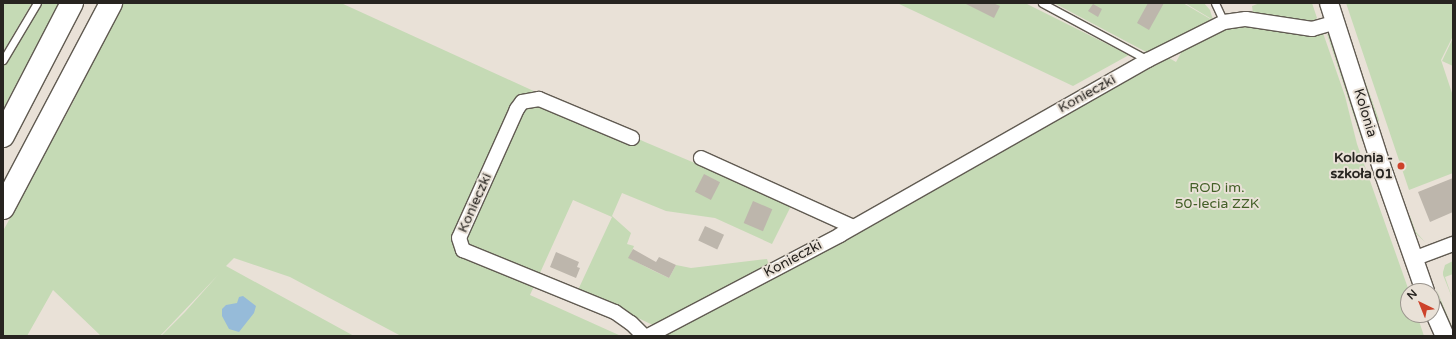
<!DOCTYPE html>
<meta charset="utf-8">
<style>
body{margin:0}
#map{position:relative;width:1456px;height:339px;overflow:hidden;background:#e9e1d7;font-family:"Varela Round",sans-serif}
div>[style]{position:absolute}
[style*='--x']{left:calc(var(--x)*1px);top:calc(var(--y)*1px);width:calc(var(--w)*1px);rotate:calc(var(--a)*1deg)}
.green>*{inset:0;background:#c5dab5}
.water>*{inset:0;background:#96bbd9}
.building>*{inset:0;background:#bdb6ac;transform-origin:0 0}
.roads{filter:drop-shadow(1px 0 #615b52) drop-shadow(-1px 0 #615b52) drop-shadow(0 1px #615b52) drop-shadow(0 -1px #615b52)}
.service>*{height:7px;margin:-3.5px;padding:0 3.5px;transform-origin:3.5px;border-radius:3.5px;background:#fff}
.minor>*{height:14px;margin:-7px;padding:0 7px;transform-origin:7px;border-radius:7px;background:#fff}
.tertiary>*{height:18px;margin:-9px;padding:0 9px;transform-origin:9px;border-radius:9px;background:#fff}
.primary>*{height:22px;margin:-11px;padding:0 11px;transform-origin:11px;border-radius:11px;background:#fff}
.dots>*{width:11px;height:11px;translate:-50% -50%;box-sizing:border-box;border:2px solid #e9e1d7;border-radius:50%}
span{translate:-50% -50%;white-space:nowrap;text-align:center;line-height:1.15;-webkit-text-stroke:4px #e9e1d7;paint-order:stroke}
.street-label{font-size:14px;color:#272420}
.poi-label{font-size:14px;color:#272420;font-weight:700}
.right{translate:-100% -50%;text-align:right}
.park-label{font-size:14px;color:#435f27}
.frame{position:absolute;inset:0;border:4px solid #272420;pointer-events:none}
.north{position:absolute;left:1400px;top:283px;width:40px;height:40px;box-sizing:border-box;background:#e9e1d7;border:1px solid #9b958e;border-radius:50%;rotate:317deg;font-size:11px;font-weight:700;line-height:16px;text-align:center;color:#272420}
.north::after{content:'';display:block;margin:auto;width:14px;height:18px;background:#cd422a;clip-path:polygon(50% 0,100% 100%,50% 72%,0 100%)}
</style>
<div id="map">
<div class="green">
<div style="clip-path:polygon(3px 3px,32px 3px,3px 52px)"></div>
<div style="clip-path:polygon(41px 3px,59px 3px,3px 109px,3px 67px)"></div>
<div style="clip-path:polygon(122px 3px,341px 3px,645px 142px,792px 204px,772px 244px,715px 218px,666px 211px,622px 193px,612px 216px,631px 233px,627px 244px,634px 246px,629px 258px,652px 270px,669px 278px,676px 265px,691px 268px,767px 259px,769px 265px,655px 326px,578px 290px,612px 217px,573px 200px,530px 295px,621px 336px,401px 336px,290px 277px,234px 258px,226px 266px,354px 336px,161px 336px,185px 312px,218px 275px,160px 336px,101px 336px,53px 290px,27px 336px,3px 336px,3px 231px,71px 106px)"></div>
<div style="clip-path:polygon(897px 3px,1025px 3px,1129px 55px,1073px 86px)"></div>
<div style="clip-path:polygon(1054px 3px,1183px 3px,1212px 20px,1150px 54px)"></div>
<div style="clip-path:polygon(1185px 3px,1204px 3px,1210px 10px,1213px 20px)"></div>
<div style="clip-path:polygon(1260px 3px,1312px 3px,1317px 18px,1314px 21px,1253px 13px,1252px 6px)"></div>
<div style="clip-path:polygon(1337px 3px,1379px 120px,1377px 126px)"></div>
<div style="clip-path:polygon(1346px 3px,1453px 3px,1453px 36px,1441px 60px,1453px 96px,1453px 173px,1409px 190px)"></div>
<div style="clip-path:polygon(1245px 25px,1323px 33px,1345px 96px,1357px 144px,1409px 291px,1408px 315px,1417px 315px,1424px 336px,661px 336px,1169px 58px,1176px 62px,1182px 51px,1232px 27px)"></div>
<div style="clip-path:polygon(1327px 34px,1331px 35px,1364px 139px,1362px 141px)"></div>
<div style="clip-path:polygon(1453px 38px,1453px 66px,1442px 61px)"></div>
<div style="clip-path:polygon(1410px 216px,1416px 232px,1425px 242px,1413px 231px,1409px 217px)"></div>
<div style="clip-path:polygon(1453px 261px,1453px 274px,1445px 277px,1453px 300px,1443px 275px,1443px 272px,1445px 265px)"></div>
<div style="clip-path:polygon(1436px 288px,1453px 329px,1453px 336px,1450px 329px)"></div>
</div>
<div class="water">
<div style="clip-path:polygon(243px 296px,256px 306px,254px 313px,239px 332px,229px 329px,222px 316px,222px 309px,226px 305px,237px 303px,239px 297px)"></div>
</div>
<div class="building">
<div style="clip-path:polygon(964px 3px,993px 3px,1000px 6px,994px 18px)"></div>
<div style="clip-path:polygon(1148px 3px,1164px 3px,1149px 30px,1137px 23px)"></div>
<div style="clip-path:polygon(1093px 4px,1102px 9px,1098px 17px,1088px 11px)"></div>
<div style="left:704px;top:174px;width:18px;height:20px;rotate:27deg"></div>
<div style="clip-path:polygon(1453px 178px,1453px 212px,1430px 222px,1418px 192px)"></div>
<div style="left:753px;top:201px;width:21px;height:24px;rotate:23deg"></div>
<div style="left:705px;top:226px;width:21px;height:16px;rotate:25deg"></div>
<div style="clip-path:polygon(633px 249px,656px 262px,659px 257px,676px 265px,669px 278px,628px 258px)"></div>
<div style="clip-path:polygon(556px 252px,579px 262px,577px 267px,580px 268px,576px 278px,550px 267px)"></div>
</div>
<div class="roads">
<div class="service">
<div style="--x:1042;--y:3;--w:120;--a:28.3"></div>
<div style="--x:1215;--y:3;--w:21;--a:65"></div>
<div style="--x:3;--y:60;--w:66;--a:-59.2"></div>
</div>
<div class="minor">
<div style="--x:632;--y:138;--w:101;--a:-157.2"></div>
<div style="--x:539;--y:99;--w:17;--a:170"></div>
<div style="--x:522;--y:102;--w:9;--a:126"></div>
<div style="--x:517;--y:109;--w:141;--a:114.2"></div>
<div style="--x:459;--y:238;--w:13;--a:72"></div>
<div style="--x:463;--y:250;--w:164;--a:22.2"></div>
<div style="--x:615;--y:312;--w:19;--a:35"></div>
<div style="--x:631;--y:323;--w:18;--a:45"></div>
<div style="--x:701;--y:158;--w:167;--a:24.4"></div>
<div style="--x:1413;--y:259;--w:43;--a:-20.6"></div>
<div style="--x:648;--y:336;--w:217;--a:-27.7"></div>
<div style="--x:840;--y:235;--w:354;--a:-29.6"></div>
<div style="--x:1148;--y:60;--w:85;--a:-26.6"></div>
<div style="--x:1224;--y:22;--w:22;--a:-8"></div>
<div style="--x:1246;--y:19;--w:67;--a:8.6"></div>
<div style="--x:1312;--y:29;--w:25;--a:-16"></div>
</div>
<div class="tertiary">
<div style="--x:1329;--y:3;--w:180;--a:72.2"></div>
<div style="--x:1384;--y:174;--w:124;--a:70.7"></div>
<div style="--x:1432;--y:307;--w:32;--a:66"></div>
</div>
<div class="primary">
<div style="--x:3;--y:136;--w:150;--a:-62.6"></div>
<div style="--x:3;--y:208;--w:232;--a:-62.2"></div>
</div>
</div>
<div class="dots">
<div style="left:1401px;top:166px;background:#cd422a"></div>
</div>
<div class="street-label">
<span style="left:1087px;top:94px;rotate:-29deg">Konieczki</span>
<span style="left:1365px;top:113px;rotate:73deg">Kolonia</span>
<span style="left:475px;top:203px;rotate:-66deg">Konieczki</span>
<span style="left:793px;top:259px;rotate:-28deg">Konieczki</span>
</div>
<div class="poi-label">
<span class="right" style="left:1393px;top:166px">Kolonia -<br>szkoła 01</span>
</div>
<div class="park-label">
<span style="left:1217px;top:196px">ROD im.<br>50-lecia ZZK</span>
</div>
<div class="frame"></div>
<div class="north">N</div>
</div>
